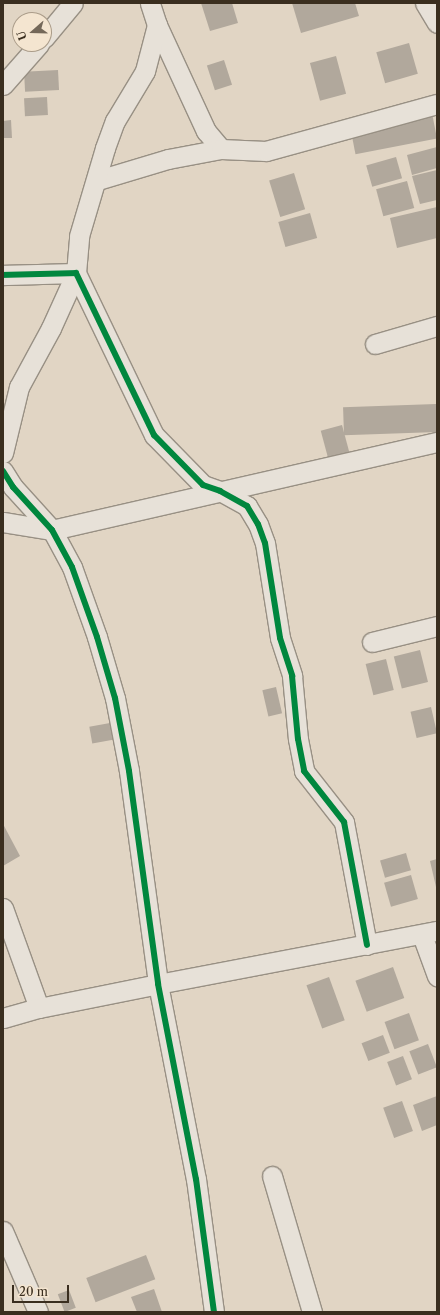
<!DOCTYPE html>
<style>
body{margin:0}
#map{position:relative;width:440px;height:1315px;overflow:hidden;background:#e1d5c4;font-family:"Libre Caslon Text",serif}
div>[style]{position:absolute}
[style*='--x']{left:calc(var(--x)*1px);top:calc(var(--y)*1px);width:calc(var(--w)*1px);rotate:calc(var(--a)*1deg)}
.building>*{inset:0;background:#b1a89c;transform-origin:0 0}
.roads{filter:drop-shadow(1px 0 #989084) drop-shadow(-1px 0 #989084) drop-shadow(0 1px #989084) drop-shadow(0 -1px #989084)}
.minor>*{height:19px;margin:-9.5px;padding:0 9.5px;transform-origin:9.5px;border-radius:9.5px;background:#e7e1d8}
.cycleway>*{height:6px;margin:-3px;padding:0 3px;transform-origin:3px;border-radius:3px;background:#00873e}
span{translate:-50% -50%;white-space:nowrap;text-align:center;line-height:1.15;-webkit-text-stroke:3px #f4e5d0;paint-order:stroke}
.frame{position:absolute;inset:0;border:4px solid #3a2e1f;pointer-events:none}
.north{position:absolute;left:12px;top:12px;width:40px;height:40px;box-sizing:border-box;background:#f4e5d0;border:1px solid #aa9c89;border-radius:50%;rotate:250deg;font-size:11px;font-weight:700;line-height:16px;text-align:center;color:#3a2e1f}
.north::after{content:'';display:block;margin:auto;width:14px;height:18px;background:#746859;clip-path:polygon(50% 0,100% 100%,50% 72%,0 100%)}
.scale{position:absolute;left:12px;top:1285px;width:57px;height:18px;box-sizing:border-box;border:2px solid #3a2e1f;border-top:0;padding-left:5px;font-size:12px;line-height:14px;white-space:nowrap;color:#3a2e1f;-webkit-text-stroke:3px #f4e5d0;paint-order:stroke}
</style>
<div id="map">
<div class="building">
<div style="clip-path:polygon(201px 3px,232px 3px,238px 23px,210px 31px)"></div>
<div style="clip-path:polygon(292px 3px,355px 3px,359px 16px,301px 33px)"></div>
<div style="left:409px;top:43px;width:32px;height:34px;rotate:74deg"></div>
<div style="left:336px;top:56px;width:39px;height:27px;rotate:75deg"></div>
<div style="left:224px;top:60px;width:26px;height:18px;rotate:72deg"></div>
<div style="left:58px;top:70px;width:20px;height:34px;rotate:87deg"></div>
<div style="left:47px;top:97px;width:18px;height:23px;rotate:87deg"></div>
<div style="left:432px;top:113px;width:26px;height:83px;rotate:79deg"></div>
<div style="clip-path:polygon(11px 120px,12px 138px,3px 138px,3px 121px)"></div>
<div style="clip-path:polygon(437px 147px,437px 168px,412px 175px,407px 155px)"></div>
<div style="left:396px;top:157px;width:22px;height:31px;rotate:74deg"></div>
<div style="clip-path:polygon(437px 170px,437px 200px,420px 204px,412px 176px)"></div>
<div style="left:294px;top:173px;width:38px;height:26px;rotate:73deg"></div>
<div style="left:407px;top:181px;width:28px;height:32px;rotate:75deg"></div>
<div style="clip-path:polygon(437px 207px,437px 238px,397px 248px,390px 218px)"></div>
<div style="left:310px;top:213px;width:26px;height:33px;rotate:74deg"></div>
<div style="left:436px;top:404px;width:28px;height:93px;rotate:88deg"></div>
<div style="left:342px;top:425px;width:34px;height:22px;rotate:75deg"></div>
<div style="left:420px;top:650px;width:33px;height:27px;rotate:76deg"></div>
<div style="left:386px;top:659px;width:32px;height:21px;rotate:76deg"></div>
<div style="left:276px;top:687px;width:27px;height:14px;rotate:77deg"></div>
<div style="left:431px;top:707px;width:27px;height:21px;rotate:77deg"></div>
<div style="left:110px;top:723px;width:17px;height:21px;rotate:80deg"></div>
<div style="clip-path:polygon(3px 824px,20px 856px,3px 866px)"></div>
<div style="left:406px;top:853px;width:18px;height:27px;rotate:74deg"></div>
<div style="clip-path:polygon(437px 859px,437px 887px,436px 887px,430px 861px)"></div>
<div style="left:411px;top:875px;width:25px;height:28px;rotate:74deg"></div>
<div style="left:393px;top:967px;width:33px;height:40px;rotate:70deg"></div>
<div style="left:329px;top:977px;width:46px;height:24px;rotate:70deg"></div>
<div style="left:409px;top:1013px;width:29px;height:26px;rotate:70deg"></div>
<div style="left:383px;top:1035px;width:19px;height:23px;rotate:69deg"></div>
<div style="left:428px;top:1044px;width:25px;height:20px;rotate:69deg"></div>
<div style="left:403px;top:1056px;width:25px;height:17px;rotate:69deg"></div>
<div style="clip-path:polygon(437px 1096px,437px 1125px,422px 1131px,413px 1105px)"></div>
<div style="left:402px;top:1101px;width:32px;height:20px;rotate:70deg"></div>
<div style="left:146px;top:1255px;width:26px;height:64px;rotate:69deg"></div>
<div style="clip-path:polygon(154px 1289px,162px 1312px,137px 1312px,131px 1297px)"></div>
<div style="left:69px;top:1290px;width:19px;height:12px;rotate:69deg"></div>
</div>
<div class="roads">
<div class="minor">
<div style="--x:425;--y:3;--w:23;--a:59"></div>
<div style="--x:157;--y:25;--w:117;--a:65.2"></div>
<div style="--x:206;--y:131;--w:23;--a:50"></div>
<div style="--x:44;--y:38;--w:45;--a:-50.4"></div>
<div style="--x:3;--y:85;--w:55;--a:-48.7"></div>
<div style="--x:98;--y:180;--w:73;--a:-16.7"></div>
<div style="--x:168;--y:159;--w:54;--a:-10.7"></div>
<div style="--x:221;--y:149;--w:45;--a:2.5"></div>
<div style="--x:266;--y:151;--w:177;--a:-15.4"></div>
<div style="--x:3;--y:275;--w:73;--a:-1.6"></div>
<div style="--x:76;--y:273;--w:180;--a:64.3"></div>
<div style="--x:154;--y:435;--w:70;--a:45.6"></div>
<div style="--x:203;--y:485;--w:18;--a:19"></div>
<div style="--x:220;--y:491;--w:31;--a:29"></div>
<div style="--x:247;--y:506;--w:21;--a:59"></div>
<div style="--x:258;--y:524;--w:20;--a:70"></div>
<div style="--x:265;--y:543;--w:96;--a:81"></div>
<div style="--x:280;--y:638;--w:40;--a:72"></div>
<div style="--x:292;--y:676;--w:63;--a:84.6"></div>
<div style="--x:298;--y:739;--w:33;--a:79"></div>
<div style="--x:304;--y:771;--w:65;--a:51.9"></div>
<div style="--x:344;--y:822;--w:125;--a:79.4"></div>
<div style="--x:375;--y:344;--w:65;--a:-16.2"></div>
<div style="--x:3;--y:453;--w:68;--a:-76.4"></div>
<div style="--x:19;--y:387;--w:67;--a:-61.5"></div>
<div style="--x:51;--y:328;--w:60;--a:-65.6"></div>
<div style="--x:76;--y:273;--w:37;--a:-85"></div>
<div style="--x:79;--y:236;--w:92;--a:-73.5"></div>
<div style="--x:105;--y:148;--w:29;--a:-70"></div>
<div style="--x:115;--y:121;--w:58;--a:-59"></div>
<div style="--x:145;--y:71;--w:48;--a:-75.4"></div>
<div style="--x:157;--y:25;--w:23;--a:-108"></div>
<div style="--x:3;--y:471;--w:19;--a:58"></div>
<div style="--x:13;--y:487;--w:58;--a:47.8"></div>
<div style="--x:52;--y:530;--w:42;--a:61.6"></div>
<div style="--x:72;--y:567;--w:74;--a:70.3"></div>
<div style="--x:97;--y:637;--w:64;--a:73.6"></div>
<div style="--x:115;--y:698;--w:74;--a:79.1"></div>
<div style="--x:129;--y:771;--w:215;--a:82.2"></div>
<div style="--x:158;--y:984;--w:199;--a:79"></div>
<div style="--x:196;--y:1179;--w:134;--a:82.3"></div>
<div style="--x:3;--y:522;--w:50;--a:9.3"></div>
<div style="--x:52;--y:530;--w:395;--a:-12.9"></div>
<div style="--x:372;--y:642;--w:67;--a:-13.8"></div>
<div style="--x:3;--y:908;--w:106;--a:70.2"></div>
<div style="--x:422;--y:935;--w:44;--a:69.9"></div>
<div style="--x:3;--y:1018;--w:37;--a:-16"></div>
<div style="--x:39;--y:1008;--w:121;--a:-11.4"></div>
<div style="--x:158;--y:984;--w:284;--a:-10.8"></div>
<div style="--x:272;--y:1176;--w:142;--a:73.6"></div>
<div style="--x:3;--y:1231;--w:88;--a:66.6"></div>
</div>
</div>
<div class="cycleway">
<div style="--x:3;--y:275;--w:73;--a:-1.6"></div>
<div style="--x:76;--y:273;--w:180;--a:64.3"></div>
<div style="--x:154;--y:435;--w:70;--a:45.6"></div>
<div style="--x:203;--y:485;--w:18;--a:19"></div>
<div style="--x:220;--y:491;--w:31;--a:29"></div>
<div style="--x:247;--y:506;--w:21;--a:59"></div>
<div style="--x:258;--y:524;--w:20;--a:70"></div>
<div style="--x:265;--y:543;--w:96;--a:81"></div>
<div style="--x:280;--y:638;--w:40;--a:72"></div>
<div style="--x:292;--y:676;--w:63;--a:84.6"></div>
<div style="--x:298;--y:739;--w:33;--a:79"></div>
<div style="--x:304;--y:771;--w:65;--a:51.9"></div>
<div style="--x:344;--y:822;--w:125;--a:79.4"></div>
<div style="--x:3;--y:471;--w:19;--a:58"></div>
<div style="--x:13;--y:487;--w:58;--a:47.8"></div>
<div style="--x:52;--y:530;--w:42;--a:61.6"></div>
<div style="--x:72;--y:567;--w:74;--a:70.3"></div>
<div style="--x:97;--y:637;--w:64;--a:73.6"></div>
<div style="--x:115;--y:698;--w:74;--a:79.1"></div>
<div style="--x:129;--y:771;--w:215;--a:82.2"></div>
<div style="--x:158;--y:984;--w:199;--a:79"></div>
<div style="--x:196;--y:1179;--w:134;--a:82.3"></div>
</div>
<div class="frame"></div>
<div class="north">U</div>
<div class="scale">20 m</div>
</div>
